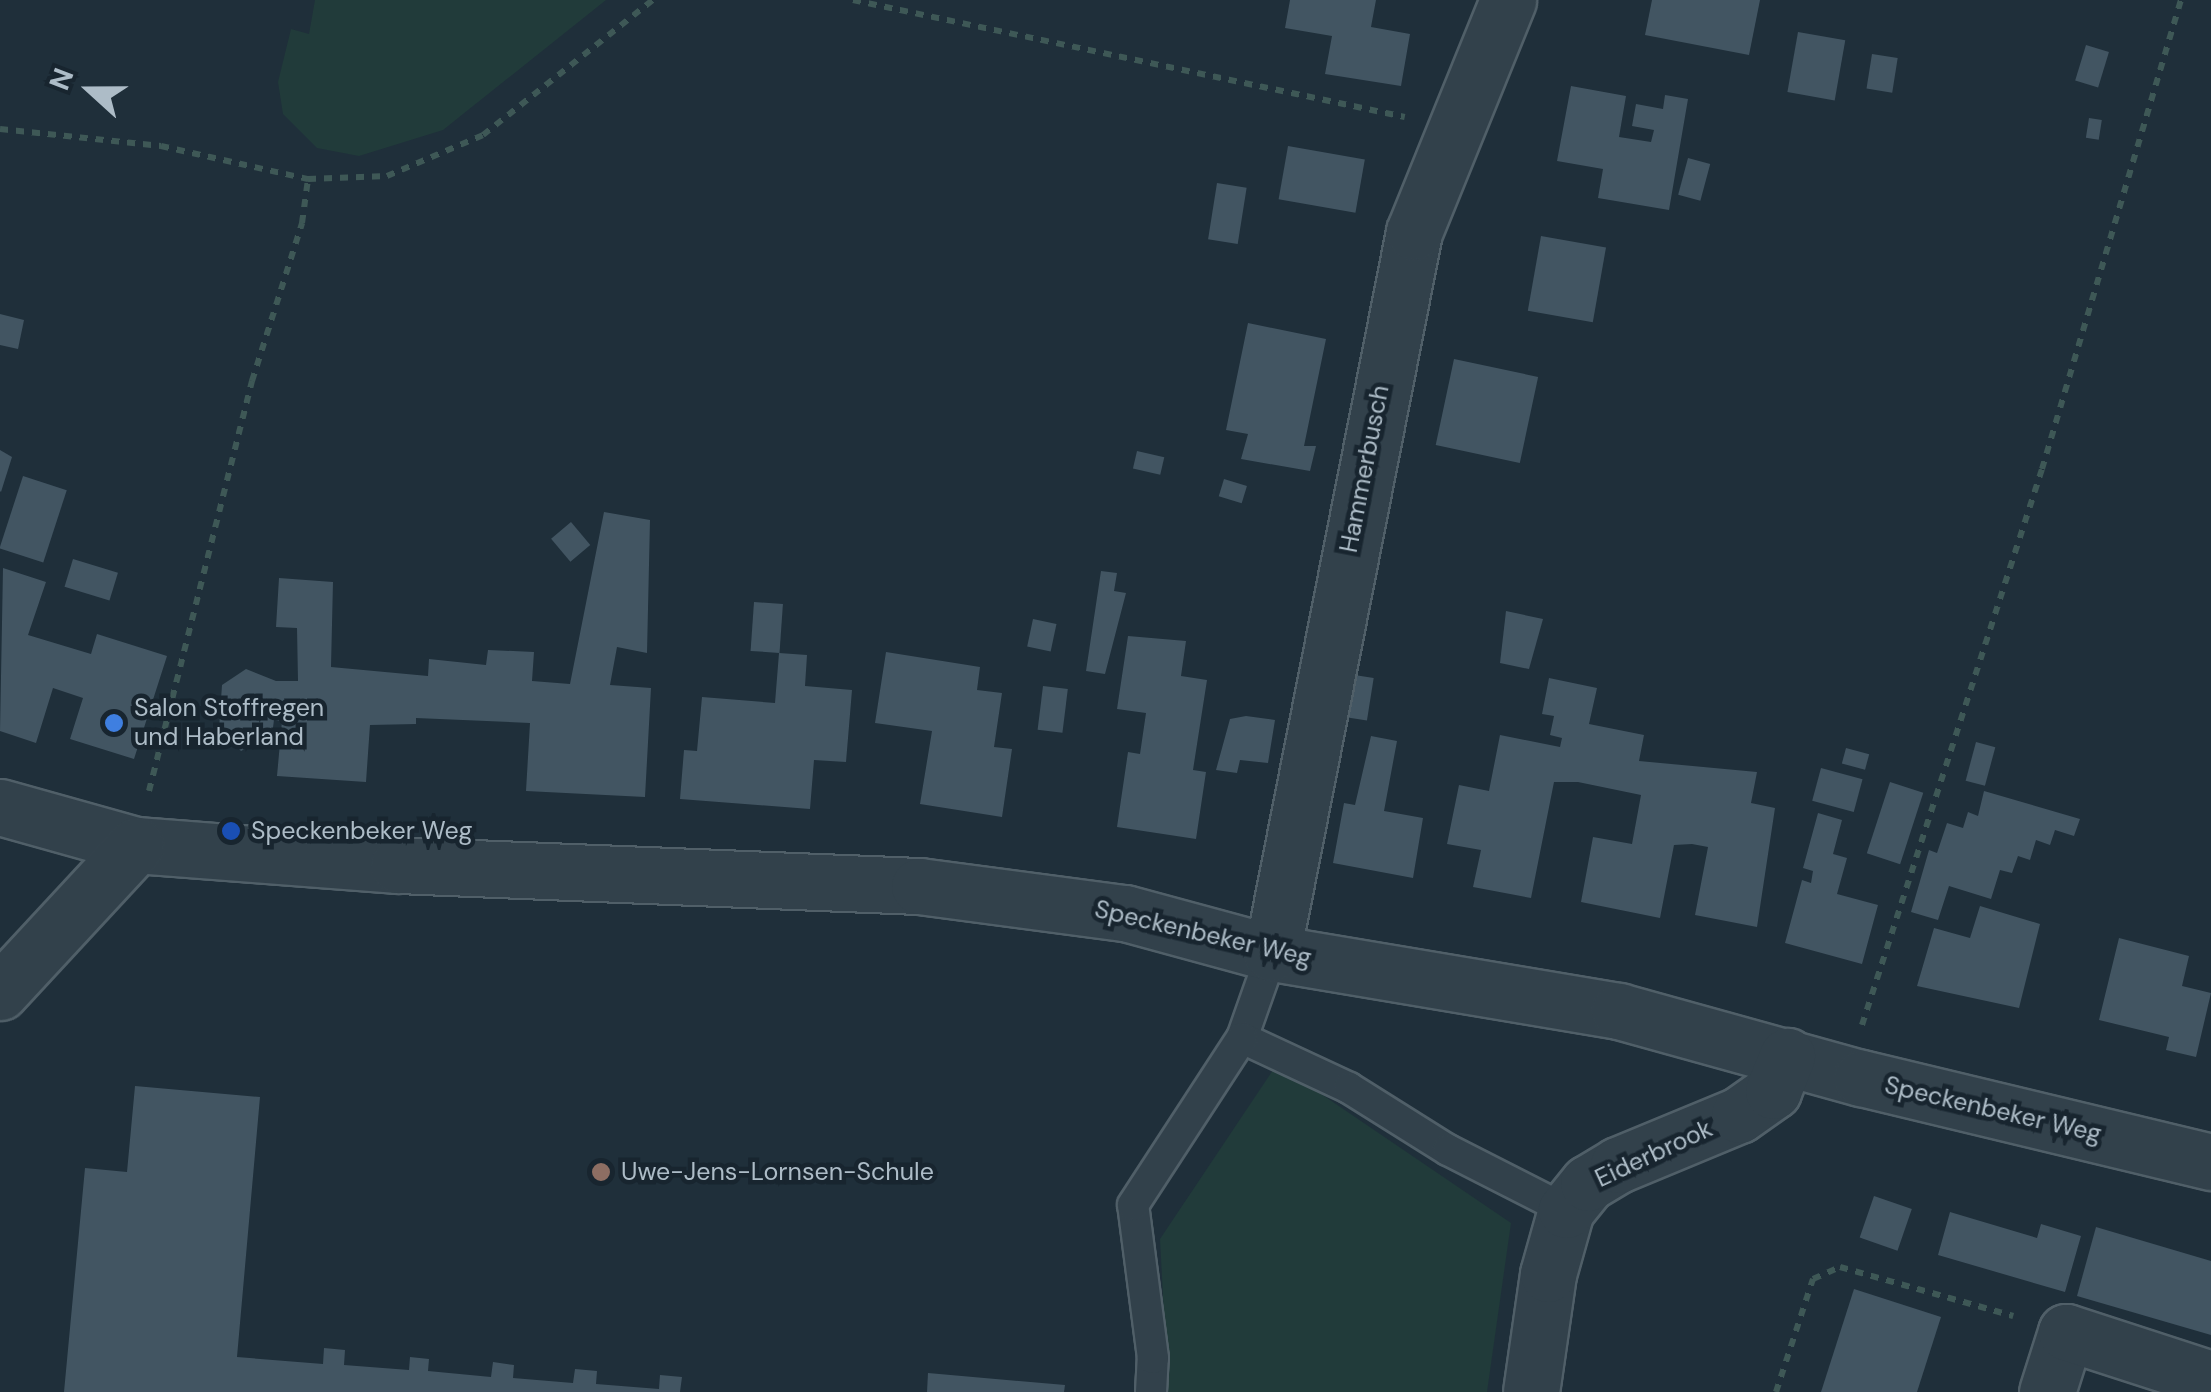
<!DOCTYPE html>
<style>
body{margin:0}
#map{position:relative;width:2211px;height:1392px;overflow:hidden;background:#1f2f3a;font-family:"DM Sans",sans-serif}
div>[style]{position:absolute}
[style*='--x']{left:calc(var(--x)*1px);top:calc(var(--y)*1px);width:calc(var(--w)*1px);rotate:calc(var(--a)*1deg)}
.green>*{inset:0;background:#213b3a}
.building>*{inset:0;background:#425562;transform-origin:0 0}
.path>*{height:6px;margin-top:-3px;transform-origin:0;background:repeating-linear-gradient(90deg,#3e5856 0 8px,transparent 0 16px)}
.roads{filter:drop-shadow(2px 0 #505f68) drop-shadow(-2px 0 #505f68) drop-shadow(0 2px #505f68) drop-shadow(0 -2px #505f68)}
.lane>*{height:30px;margin:-15px;padding:0 15px;transform-origin:15px;border-radius:15px;background:#32414b}
.street>*{height:55px;margin:-27.5px;padding:0 27.5px;transform-origin:27.5px;border-radius:27.5px;background:#32414b}
.dots>*{width:28px;height:28px;translate:-50% -50%;box-sizing:border-box;border:5px solid #18252f;border-radius:50%}
span{translate:-50% -50%;white-space:nowrap;text-align:center;line-height:1.15;-webkit-text-stroke:9px #18252f;paint-order:stroke}
.street-label{font-size:25px;color:#adbcc7}
.poi-label{font-size:25px;color:#adbcc7}
.left{translate:0 -50%;text-align:left}
.north{position:absolute;left:40px;top:40px;width:100px;height:100px;-webkit-text-stroke:8px #18252f;paint-order:stroke;rotate:291deg;font-size:28px;font-weight:700;line-height:40px;text-align:center;color:#adbcc7}
.north::after{content:'';display:block;margin:auto;width:35px;height:45px;background:#adbcc7;clip-path:polygon(50% 0,100% 100%,50% 72%,0 100%)}
</style>
<div id="map">
<div class="green">
<div style="clip-path:polygon(315px 0,606px 0,443px 130px,359px 156px,317px 148px,283px 114px,278px 82px,291px 29px,309px 34px)"></div>
<div style="clip-path:polygon(1277px 1064px,1511px 1223px,1487px 1392px,1168px 1392px,1160px 1239px)"></div>
</div>
<div class="building">
<div style="clip-path:polygon(1290px 0,1376px 0,1371px 27px,1410px 34px,1401px 86px,1325px 74px,1332px 36px,1285px 28px)"></div>
<div style="clip-path:polygon(1652px 0,1760px 0,1749px 55px,1645px 35px)"></div>
<div style="left:1798px;top:32px;width:48px;height:61px;rotate:10deg"></div>
<div style="left:2086px;top:45px;width:24px;height:37px;rotate:17deg"></div>
<div style="left:1872px;top:54px;width:26px;height:35px;rotate:9deg"></div>
<div style="clip-path:polygon(1571px 86px,1626px 96px,1619px 137px,1651px 142px,1654px 130px,1632px 126px,1636px 104px,1663px 109px,1665px 95px,1688px 99px,1669px 210px,1598px 198px,1603px 169px,1557px 161px)"></div>
<div style="left:2089px;top:118px;width:13px;height:20px;rotate:9deg"></div>
<div style="left:1288px;top:146px;width:78px;height:54px;rotate:10deg"></div>
<div style="left:1688px;top:158px;width:23px;height:38px;rotate:15deg"></div>
<div style="left:1217px;top:183px;width:30px;height:57px;rotate:9deg"></div>
<div style="left:1541px;top:236px;width:66px;height:76px;rotate:10deg"></div>
<div style="clip-path:polygon(0 314px,24px 320px,18px 349px,0 345px)"></div>
<div style="clip-path:polygon(1248px 323px,1326px 339px,1304px 446px,1316px 446px,1310px 471px,1241px 459px,1248px 434px,1226px 430px)"></div>
<div style="left:1454px;top:359px;width:86px;height:88px;rotate:12deg"></div>
<div style="clip-path:polygon(0 450px,12px 457px,1px 492px,0 491px)"></div>
<div style="left:1137px;top:451px;width:28px;height:18px;rotate:13deg"></div>
<div style="left:23px;top:476px;width:46px;height:76px;rotate:18deg"></div>
<div style="left:1224px;top:479px;width:24px;height:18px;rotate:17deg"></div>
<div style="clip-path:polygon(604px 512px,650px 520px,647px 653px,617px 647px,610px 685px,651px 688px,645px 797px,526px 791px,530px 723px,416px 718px,416px 724px,370px 725px,366px 782px,277px 776px,282px 721px,274px 720px,272px 735px,241px 751px,219px 729px,222px 685px,246px 669px,276px 681px,298px 681px,297px 628px,276px 627px,279px 578px,333px 582px,331px 667px,428px 676px,429px 659px,486px 665px,488px 650px,534px 652px,532px 681px,570px 684px)"></div>
<div style="left:571px;top:522px;width:30px;height:26px;rotate:50deg"></div>
<div style="left:73px;top:559px;width:47px;height:29px;rotate:17deg"></div>
<div style="clip-path:polygon(3px 568px,46px 582px,28px 635px,91px 654px,97px 634px,167px 656px,134px 759px,70px 739px,83px 698px,53px 688px,36px 743px,0 731px)"></div>
<div style="clip-path:polygon(1101px 571px,1117px 573px,1114px 591px,1126px 593px,1105px 674px,1086px 671px)"></div>
<div style="left:754px;top:602px;width:29px;height:49px;rotate:4deg"></div>
<div style="clip-path:polygon(1506px 611px,1543px 619px,1529px 669px,1500px 663px)"></div>
<div style="left:1033px;top:619px;width:24px;height:28px;rotate:12deg"></div>
<div style="clip-path:polygon(1128px 636px,1186px 641px,1181px 676px,1207px 680px,1193px 770px,1206px 772px,1196px 839px,1117px 827px,1128px 752px,1140px 754px,1146px 713px,1117px 709px)"></div>
<div style="clip-path:polygon(886px 652px,980px 667px,977px 690px,1002px 693px,994px 747px,1012px 749px,1002px 817px,920px 804px,932px 731px,875px 723px)"></div>
<div style="clip-path:polygon(779px 653px,807px 655px,805px 686px,852px 690px,846px 762px,814px 760px,810px 809px,680px 799px,684px 750px,697px 751px,702px 697px,775px 703px)"></div>
<div style="left:1348px;top:674px;width:26px;height:43px;rotate:9deg"></div>
<div style="clip-path:polygon(1549px 678px,1597px 688px,1589px 724px,1644px 735px,1639px 761px,1757px 772px,1751px 803px,1775px 808px,1757px 927px,1695px 915px,1708px 847px,1692px 844px,1674px 845px,1660px 918px,1581px 902px,1593px 837px,1632px 844px,1641px 795px,1578px 782px,1554px 782px,1531px 898px,1473px 887px,1481px 850px,1447px 844px,1459px 785px,1489px 791px,1500px 735px,1560px 747px,1562px 738px,1550px 735px,1554px 716px,1542px 714px)"></div>
<div style="left:1043px;top:686px;width:25px;height:44px;rotate:7deg"></div>
<div style="clip-path:polygon(1246px 716px,1275px 720px,1268px 763px,1240px 760px,1237px 773px,1216px 770px,1230px 719px)"></div>
<div style="clip-path:polygon(1371px 736px,1397px 741px,1384px 811px,1423px 818px,1413px 878px,1333px 863px,1344px 803px,1355px 805px)"></div>
<div style="left:1976px;top:742px;width:20px;height:40px;rotate:15deg"></div>
<div style="left:1846px;top:748px;width:24px;height:16px;rotate:15deg"></div>
<div style="left:1821px;top:768px;width:43px;height:34px;rotate:15deg"></div>
<div style="left:1890px;top:782px;width:35px;height:75px;rotate:18deg"></div>
<div style="clip-path:polygon(1984px 791px,2080px 819px,2074px 836px,2055px 830px,2050px 845px,2036px 840px,2030px 860px,2018px 856px,2012px 873px,2000px 870px,1991px 899px,1949px 886px,1938px 920px,1911px 912px,1929px 850px,1937px 853px,1947px 823px,1963px 828px,1968px 812px,1978px 816px)"></div>
<div style="clip-path:polygon(1818px 813px,1842px 820px,1833px 854px,1847px 858px,1837px 894px,1878px 905px,1862px 964px,1785px 943px,1802px 880px,1811px 883px,1813px 871px,1803px 868px)"></div>
<div style="clip-path:polygon(1980px 906px,2040px 924px,2019px 1008px,1917px 986px,1934px 928px,1970px 938px)"></div>
<div style="clip-path:polygon(2119px 938px,2189px 956px,2182px 986px,2211px 993px,2196px 1057px,2166px 1050px,2169px 1037px,2099px 1020px)"></div>
<div style="clip-path:polygon(135px 1086px,260px 1097px,237px 1357px,323px 1364px,324px 1348px,345px 1350px,344px 1365px,409px 1370px,410px 1357px,429px 1359px,428px 1371px,491px 1377px,493px 1362px,514px 1365px,513px 1378px,573px 1383px,575px 1369px,597px 1371px,596px 1384px,659px 1389px,660px 1375px,682px 1377px,680px 1392px,64px 1392px,85px 1168px,127px 1172px)"></div>
<div style="left:1874px;top:1196px;width:40px;height:44px;rotate:19deg"></div>
<div style="clip-path:polygon(1950px 1212px,2037px 1238px,2041px 1224px,2081px 1236px,2065px 1292px,1938px 1255px)"></div>
<div style="clip-path:polygon(2096px 1227px,2211px 1261px,2211px 1335px,2077px 1296px)"></div>
<div style="clip-path:polygon(1854px 1289px,1941px 1317px,1917px 1392px,1821px 1392px)"></div>
<div style="clip-path:polygon(928px 1373px,1065px 1385px,1064px 1392px,927px 1392px)"></div>
</div>
<div class="path">
<div style="--x:853;--y:0;--w:564;--a:11.97"></div>
<div style="--x:0;--y:129;--w:162;--a:6"></div>
<div style="--x:161;--y:146;--w:151;--a:12.7"></div>
<div style="--x:308;--y:179;--w:79;--a:-2.2"></div>
<div style="--x:387;--y:176;--w:104;--a:-23.1"></div>
<div style="--x:483;--y:135;--w:217;--a:-38.5"></div>
<div style="--x:149;--y:791;--w:423;--a:-75.9"></div>
<div style="--x:252;--y:381;--w:166;--a:-72.4"></div>
<div style="--x:302;--y:223;--w:44;--a:-82.2"></div>
<div style="--x:1862;--y:1025;--w:584;--a:-72.06"></div>
<div style="--x:2042;--y:469;--w:489;--a:-73.5"></div>
<div style="--x:1776;--y:1392;--w:119;--a:-71.9"></div>
<div style="--x:1813;--y:1279;--w:30;--a:-24"></div>
<div style="--x:1840;--y:1267;--w:180;--a:15.8"></div>
</div>
<div class="roads">
<div class="lane">
<div style="--x:1272;--y:953;--w:90;--a:109.4"></div>
<div style="--x:1242;--y:1038;--w:118;--a:25"></div>
<div style="--x:1349;--y:1088;--w:117;--a:32.1"></div>
<div style="--x:1448;--y:1150;--w:132;--a:27"></div>
<div style="--x:1151;--y:1392;--w:34;--a:-87"></div>
<div style="--x:1153;--y:1358;--w:154;--a:-97.4"></div>
<div style="--x:1133;--y:1205;--w:199;--a:-56.9"></div>
</div>
<div class="street">
<div style="--x:0;--y:807;--w:141;--a:15.6"></div>
<div style="--x:136;--y:845;--w:263;--a:4.4"></div>
<div style="--x:398;--y:865;--w:521;--a:2.31"></div>
<div style="--x:919;--y:886;--w:208;--a:7.5"></div>
<div style="--x:1125;--y:913;--w:152;--a:15.2"></div>
<div style="--x:1272;--y:953;--w:352;--a:9.5"></div>
<div style="--x:1619;--y:1011;--w:251;--a:15.5"></div>
<div style="--x:1861;--y:1078;--w:360;--a:13.5"></div>
<div style="--x:1272;--y:953;--w:735;--a:-78.86"></div>
<div style="--x:1414;--y:232;--w:250;--a:-67.9"></div>
<div style="--x:0;--y:992;--w:200;--a:-47.2"></div>
<div style="--x:1531;--y:1392;--w:119;--a:-81.8"></div>
<div style="--x:1548;--y:1274;--w:66;--a:-74.3"></div>
<div style="--x:1566;--y:1210;--w:35;--a:-51"></div>
<div style="--x:1588;--y:1183;--w:35;--a:-31"></div>
<div style="--x:1618;--y:1165;--w:131;--a:-22.5"></div>
<div style="--x:1739;--y:1115;--w:42;--a:-35.2"></div>
<div style="--x:1773;--y:1091;--w:38;--a:-68"></div>
<div style="--x:2047;--y:1392;--w:63;--a:-72.4"></div>
<div style="--x:2066;--y:1332;--w:152;--a:18"></div>
</div>
</div>
<div class="dots">
<div style="left:114px;top:723px;background:#3f7fe0"></div>
<div style="left:231px;top:831px;background:#1a4fb4"></div>
<div style="left:601px;top:1172px;background:#8d6e63"></div>
</div>
<div class="street-label">
<span style="left:1365px;top:469px;rotate:-79deg">Hammerbusch</span>
<span style="left:1203px;top:934px;rotate:13deg">Speckenbeker Weg</span>
<span style="left:1993px;top:1110px;rotate:13deg">Speckenbeker Weg</span>
<span style="left:1654px;top:1154px;rotate:-25deg">Eiderbrook</span>
</div>
<div class="poi-label">
<span class="left" style="left:134px;top:723px">Salon Stoffregen<br>und Haberland</span>
<span class="left" style="left:251px;top:831px">Speckenbeker Weg</span>
<span class="left" style="left:621px;top:1172px">Uwe-Jens-Lornsen-Schule</span>
</div>
<div class="north">N</div>
</div>
